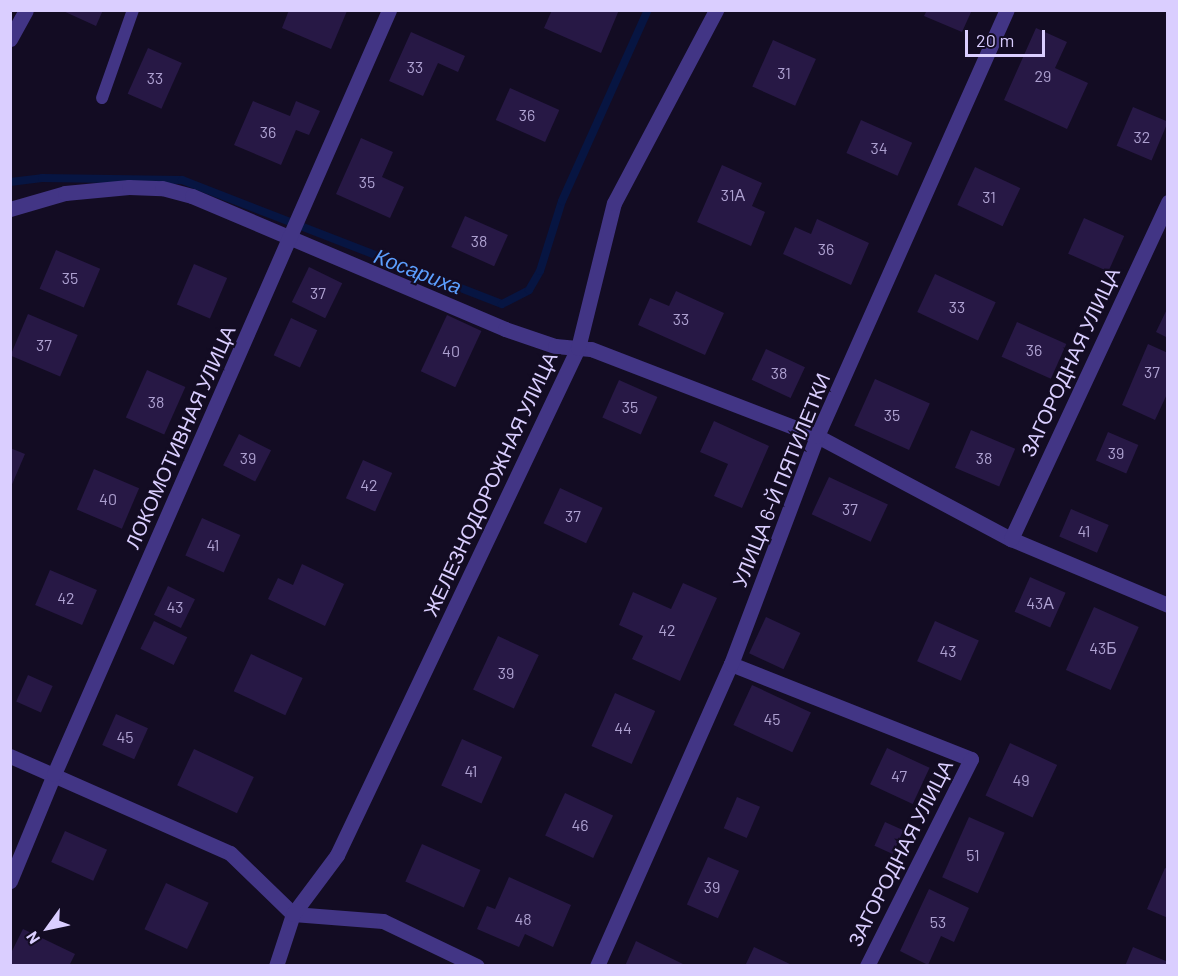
<!DOCTYPE html>
<meta charset="utf-8">
<style>
body{margin:0}
#map{position:relative;width:1178px;height:976px;overflow:hidden;background:#130c23;font-family:Barlow,sans-serif}
div>[style]{position:absolute}
[style*='--x']{left:calc(var(--x)*1px);top:calc(var(--y)*1px);width:calc(var(--w)*1px);rotate:calc(var(--a)*1deg)}
.stream>*{height:8px;margin:-4px;padding:0 4px;transform-origin:4px;border-radius:4px;background:#071542}
.building>*{inset:0;background:#271845;transform-origin:0 0}
.service>*{height:12px;margin:-6px;padding:0 6px;transform-origin:6px;border-radius:6px;background:#423585}
.minor>*{height:15px;margin:-7.5px;padding:0 7.5px;transform-origin:7.5px;border-radius:7.5px;background:#423585}
span{translate:-50% -50%;white-space:nowrap;text-align:center;line-height:1.15;-webkit-text-stroke:4.5px #130c23;paint-order:stroke}
.number-label{font-size:16px;color:#ada0d0}
.number-label span{-webkit-text-stroke-width:0}
.street-label{font-size:20px;color:#daceff}
.water-label{font-size:21px;color:#5c9fff;font-style:italic}
.frame{position:absolute;inset:0;border:12px solid #daceff;pointer-events:none}
.north{position:absolute;left:18px;top:898px;width:60px;height:60px;-webkit-text-stroke:4px #130c23;paint-order:stroke;rotate:237deg;font-size:16px;font-weight:700;line-height:24px;text-align:center;color:#daceff}
.north::after{content:'';display:block;margin:auto;width:21px;height:27px;background:#daceff;clip-path:polygon(50% 0,100% 100%,50% 72%,0 100%)}
.scale{position:absolute;left:965px;top:30px;width:80px;height:27px;box-sizing:border-box;border:3px solid #daceff;border-top:0;padding-left:8px;font-size:18px;line-height:21px;white-space:nowrap;color:#daceff;-webkit-text-stroke:4px #130c23;paint-order:stroke}
</style>
<div id="map">
<div class="stream">
<div style="--x:10;--y:182;--w:32;--a:-7"></div>
<div style="--x:42;--y:178;--w:140;--a:0.8"></div>
<div style="--x:182;--y:180;--w:343;--a:21.2"></div>
<div style="--x:502;--y:304;--w:30;--a:-27"></div>
<div style="--x:529;--y:290;--w:22;--a:-60"></div>
<div style="--x:540;--y:271;--w:73;--a:-72.6"></div>
<div style="--x:562;--y:201;--w:209;--a:-65.8"></div>
</div>
<div class="building">
<div style="clip-path:polygon(61px 10px,103px 10px,96px 26px)"></div>
<div style="clip-path:polygon(289px 10px,345px 10px,347px 11px,331px 49px,282px 28px)"></div>
<div style="clip-path:polygon(552px 10px,619px 10px,601px 53px,544px 28px)"></div>
<div style="clip-path:polygon(927px 10px,972px 10px,962px 32px,924px 16px)"></div>
<div style="clip-path:polygon(1036px 28px,1067px 42px,1055px 68px,1088px 83px,1067px 129px,1004px 100px)"></div>
<div style="clip-path:polygon(411px 32px,465px 56px,458px 72px,438px 63px,423px 96px,389px 81px)"></div>
<div style="left:773px;top:40px;width:47px;height:51px;rotate:24deg"></div>
<div style="left:148px;top:48px;width:37px;height:50px;rotate:24deg"></div>
<div style="left:510px;top:88px;width:54px;height:35px;rotate:24deg"></div>
<div style="clip-path:polygon(253px 101px,290px 116px,296px 101px,320px 111px,309px 135px,296px 130px,281px 165px,234px 145px)"></div>
<div style="left:1133px;top:107px;width:38px;height:42px;rotate:23deg"></div>
<div style="left:861px;top:120px;width:56px;height:36px;rotate:24deg"></div>
<div style="clip-path:polygon(361px 138px,393px 152px,382px 177px,404px 187px,390px 218px,336px 194px)"></div>
<div style="clip-path:polygon(722px 165px,762px 183px,752px 206px,765px 212px,751px 246px,697px 222px)"></div>
<div style="left:975px;top:167px;width:50px;height:42px;rotate:25deg"></div>
<div style="left:465px;top:216px;width:47px;height:34px;rotate:24deg"></div>
<div style="left:1084px;top:218px;width:44px;height:39px;rotate:24deg"></div>
<div style="clip-path:polygon(817px 219px,869px 243px,851px 285px,783px 254px,795px 227px,811px 234px)"></div>
<div style="left:56px;top:250px;width:48px;height:42px;rotate:23deg"></div>
<div style="left:194px;top:264px;width:36px;height:44px;rotate:23deg"></div>
<div style="left:309px;top:267px;width:37px;height:39px;rotate:26deg"></div>
<div style="left:935px;top:274px;width:67px;height:42px;rotate:25deg"></div>
<div style="clip-path:polygon(676px 291px,724px 313px,705px 355px,638px 325px,650px 298px,669px 306px)"></div>
<div style="clip-path:polygon(1168px 307px,1168px 338px,1156px 332px)"></div>
<div style="left:28px;top:314px;width:54px;height:45px;rotate:23deg"></div>
<div style="left:447px;top:315px;width:38px;height:62px;rotate:25deg"></div>
<div style="left:291px;top:318px;width:29px;height:41px;rotate:25deg"></div>
<div style="left:1017px;top:322px;width:54px;height:38px;rotate:24deg"></div>
<div style="clip-path:polygon(1148px 344px,1168px 353px,1168px 392px,1155px 420px,1122px 405px)"></div>
<div style="left:766px;top:349px;width:43px;height:34px;rotate:25deg"></div>
<div style="left:147px;top:370px;width:42px;height:52px;rotate:24deg"></div>
<div style="left:875px;top:379px;width:60px;height:51px;rotate:24deg"></div>
<div style="left:619px;top:380px;width:42px;height:41px;rotate:24deg"></div>
<div style="clip-path:polygon(714px 421px,769px 446px,742px 508px,714px 496px,728px 464px,700px 452px)"></div>
<div style="left:971px;top:430px;width:48px;height:41px;rotate:23deg"></div>
<div style="left:1108px;top:432px;width:33px;height:31px;rotate:23deg"></div>
<div style="left:239px;top:434px;width:36px;height:35px;rotate:27deg"></div>
<div style="clip-path:polygon(10px 448px,25px 454px,10px 489px)"></div>
<div style="left:363px;top:460px;width:32px;height:42px;rotate:24deg"></div>
<div style="left:94px;top:469px;width:49px;height:44px;rotate:23deg"></div>
<div style="left:829px;top:477px;width:65px;height:41px;rotate:25deg"></div>
<div style="left:560px;top:488px;width:47px;height:39px;rotate:25deg"></div>
<div style="left:1071px;top:509px;width:41px;height:30px;rotate:23deg"></div>
<div style="left:202px;top:518px;width:42px;height:41px;rotate:24deg"></div>
<div style="clip-path:polygon(302px 564px,344px 584px,325px 626px,268px 599px,278px 578px,293px 585px)"></div>
<div style="left:50px;top:570px;width:51px;height:38px;rotate:23deg"></div>
<div style="left:1030px;top:577px;width:39px;height:38px;rotate:24deg"></div>
<div style="clip-path:polygon(683px 583px,717px 598px,680px 681px,632px 659px,643px 636px,619px 625px,633px 592px,671px 609px)"></div>
<div style="left:168px;top:586px;width:30px;height:32px;rotate:26deg"></div>
<div style="left:1094px;top:607px;width:49px;height:69px;rotate:24deg"></div>
<div style="left:766px;top:617px;width:38px;height:40px;rotate:25deg"></div>
<div style="left:154px;top:621px;width:37px;height:31px;rotate:26deg"></div>
<div style="left:935px;top:621px;width:48px;height:44px;rotate:24deg"></div>
<div style="left:498px;top:636px;width:45px;height:59px;rotate:25deg"></div>
<div style="left:251px;top:654px;width:57px;height:41px;rotate:25deg"></div>
<div style="left:28px;top:675px;width:27px;height:29px;rotate:24deg"></div>
<div style="left:752px;top:685px;width:65px;height:44px;rotate:25deg"></div>
<div style="left:615px;top:693px;width:44px;height:58px;rotate:24deg"></div>
<div style="left:116px;top:714px;width:35px;height:34px;rotate:24deg"></div>
<div style="left:462px;top:739px;width:44px;height:51px;rotate:24deg"></div>
<div style="left:1010px;top:743px;width:52px;height:58px;rotate:25deg"></div>
<div style="left:887px;top:748px;width:47px;height:40px;rotate:25deg"></div>
<div style="left:194px;top:749px;width:66px;height:40px;rotate:25deg"></div>
<div style="left:565px;top:793px;width:53px;height:47px;rotate:25deg"></div>
<div style="left:737px;top:797px;width:25px;height:34px;rotate:23deg"></div>
<div style="left:969px;top:817px;width:39px;height:66px;rotate:24deg"></div>
<div style="left:885px;top:822px;width:20px;height:26px;rotate:24deg"></div>
<div style="left:65px;top:831px;width:46px;height:34px;rotate:24deg"></div>
<div style="left:422px;top:844px;width:64px;height:41px;rotate:24deg"></div>
<div style="left:708px;top:857px;width:34px;height:52px;rotate:24deg"></div>
<div style="clip-path:polygon(1165px 868px,1168px 869px,1168px 918px,1147px 909px)"></div>
<div style="clip-path:polygon(509px 877px,571px 905px,553px 947px,525px 934px,519px 947px,477px 929px,487px 906px,495px 909px)"></div>
<div style="left:166px;top:883px;width:47px;height:51px;rotate:25deg"></div>
<div style="clip-path:polygon(929px 889px,969px 908px,954px 942px,941px 936px,928px 965px,900px 951px)"></div>
<div style="clip-path:polygon(23px 929px,75px 954px,69px 966px,10px 966px,10px 955px)"></div>
<div style="clip-path:polygon(636px 941px,687px 966px,625px 966px)"></div>
<div style="clip-path:polygon(754px 947px,794px 966px,745px 966px)"></div>
<div style="clip-path:polygon(1133px 947px,1168px 962px,1168px 966px,1125px 966px)"></div>
</div>
<div class="service">
<div style="--x:102;--y:98;--w:93;--a:-70.6"></div>
</div>
<div class="minor">
<div style="--x:10;--y:39;--w:33;--a:-61"></div>
<div style="--x:10;--y:209;--w:57;--a:-16.2"></div>
<div style="--x:65;--y:193;--w:64;--a:-5.4"></div>
<div style="--x:129;--y:187;--w:33;--a:2"></div>
<div style="--x:162;--y:188;--w:31;--a:15"></div>
<div style="--x:192;--y:196;--w:340;--a:23"></div>
<div style="--x:505;--y:329;--w:53;--a:18.8"></div>
<div style="--x:555;--y:346;--w:36;--a:5"></div>
<div style="--x:591;--y:349;--w:242;--a:21.1"></div>
<div style="--x:817;--y:436;--w:220;--a:28"></div>
<div style="--x:1011;--y:539;--w:170;--a:22.8"></div>
<div style="--x:1011;--y:539;--w:372;--a:-65"></div>
<div style="--x:731;--y:664;--w:258;--a:21.6"></div>
<div style="--x:971;--y:759;--w:232;--a:116.7"></div>
<div style="--x:10;--y:756;--w:240;--a:23.8"></div>
<div style="--x:230;--y:853;--w:88;--a:44.1"></div>
<div style="--x:293;--y:914;--w:90;--a:4.4"></div>
<div style="--x:383;--y:921;--w:104;--a:25.6"></div>
<div style="--x:10;--y:881;--w:116;--a:-67.6"></div>
<div style="--x:54;--y:774;--w:834;--a:-66.32"></div>
<div style="--x:276;--y:966;--w:55;--a:-71.9"></div>
<div style="--x:293;--y:914;--w:74;--a:-53.3"></div>
<div style="--x:337;--y:855;--w:561;--a:-64.58"></div>
<div style="--x:578;--y:348;--w:149;--a:-76.1"></div>
<div style="--x:614;--y:203;--w:218;--a:-62.1"></div>
<div style="--x:597;--y:966;--w:330;--a:-66.1"></div>
<div style="--x:731;--y:664;--w:244;--a:-69.3"></div>
<div style="--x:817;--y:436;--w:466;--a:-66"></div>
</div>
<div class="number-label">
<span style="left:415px;top:67px">33</span>
<span style="left:784px;top:73px">31</span>
<span style="left:1043px;top:76px">29</span>
<span style="left:155px;top:78px">33</span>
<span style="left:527px;top:115px">36</span>
<span style="left:268px;top:132px">36</span>
<span style="left:1142px;top:137px">32</span>
<span style="left:879px;top:148px">34</span>
<span style="left:367px;top:182px">35</span>
<span style="left:733px;top:195px">31А</span>
<span style="left:989px;top:197px">31</span>
<span style="left:479px;top:241px">38</span>
<span style="left:826px;top:249px">36</span>
<span style="left:70px;top:278px">35</span>
<span style="left:318px;top:293px">37</span>
<span style="left:957px;top:307px">33</span>
<span style="left:681px;top:319px">33</span>
<span style="left:44px;top:345px">37</span>
<span style="left:1034px;top:350px">36</span>
<span style="left:451px;top:351px">40</span>
<span style="left:1152px;top:372px">37</span>
<span style="left:779px;top:373px">38</span>
<span style="left:156px;top:402px">38</span>
<span style="left:630px;top:407px">35</span>
<span style="left:892px;top:415px">35</span>
<span style="left:1116px;top:453px">39</span>
<span style="left:248px;top:458px">39</span>
<span style="left:984px;top:458px">38</span>
<span style="left:369px;top:485px">42</span>
<span style="left:108px;top:499px">40</span>
<span style="left:850px;top:509px">37</span>
<span style="left:573px;top:516px">37</span>
<span style="left:1084px;top:531px">41</span>
<span style="left:213px;top:545px">41</span>
<span style="left:66px;top:598px">42</span>
<span style="left:1040px;top:603px">43А</span>
<span style="left:175px;top:607px">43</span>
<span style="left:667px;top:630px">42</span>
<span style="left:1103px;top:648px">43Б</span>
<span style="left:948px;top:651px">43</span>
<span style="left:506px;top:673px">39</span>
<span style="left:772px;top:719px">45</span>
<span style="left:623px;top:728px">44</span>
<span style="left:125px;top:737px">45</span>
<span style="left:471px;top:771px">41</span>
<span style="left:899px;top:776px">47</span>
<span style="left:1021px;top:780px">49</span>
<span style="left:580px;top:825px">46</span>
<span style="left:973px;top:855px">51</span>
<span style="left:712px;top:887px">39</span>
<span style="left:523px;top:919px">48</span>
<span style="left:938px;top:922px">53</span>
</div>
<div class="street-label">
<span style="left:1070px;top:362px;rotate:-65deg">ЗАГОРОДНАЯ УЛИЦА</span>
<span style="left:180px;top:437px;rotate:-66deg">ЛОКОМОТИВНАЯ УЛИЦА</span>
<span style="left:781px;top:480px;rotate:-68deg">УЛИЦА 6-Й ПЯТИЛЕТКИ</span>
<span style="left:490px;top:484px;rotate:-65deg">ЖЕЛЕЗНОДОРОЖНАЯ УЛИЦА</span>
<span style="left:900px;top:853px;rotate:-63deg">ЗАГОРОДНАЯ УЛИЦА</span>
</div>
<div class="water-label">
<span style="left:418px;top:271px;rotate:21deg">Косариха</span>
</div>
<div class="frame"></div>
<div class="north">N</div>
<div class="scale">20 m</div>
</div>
